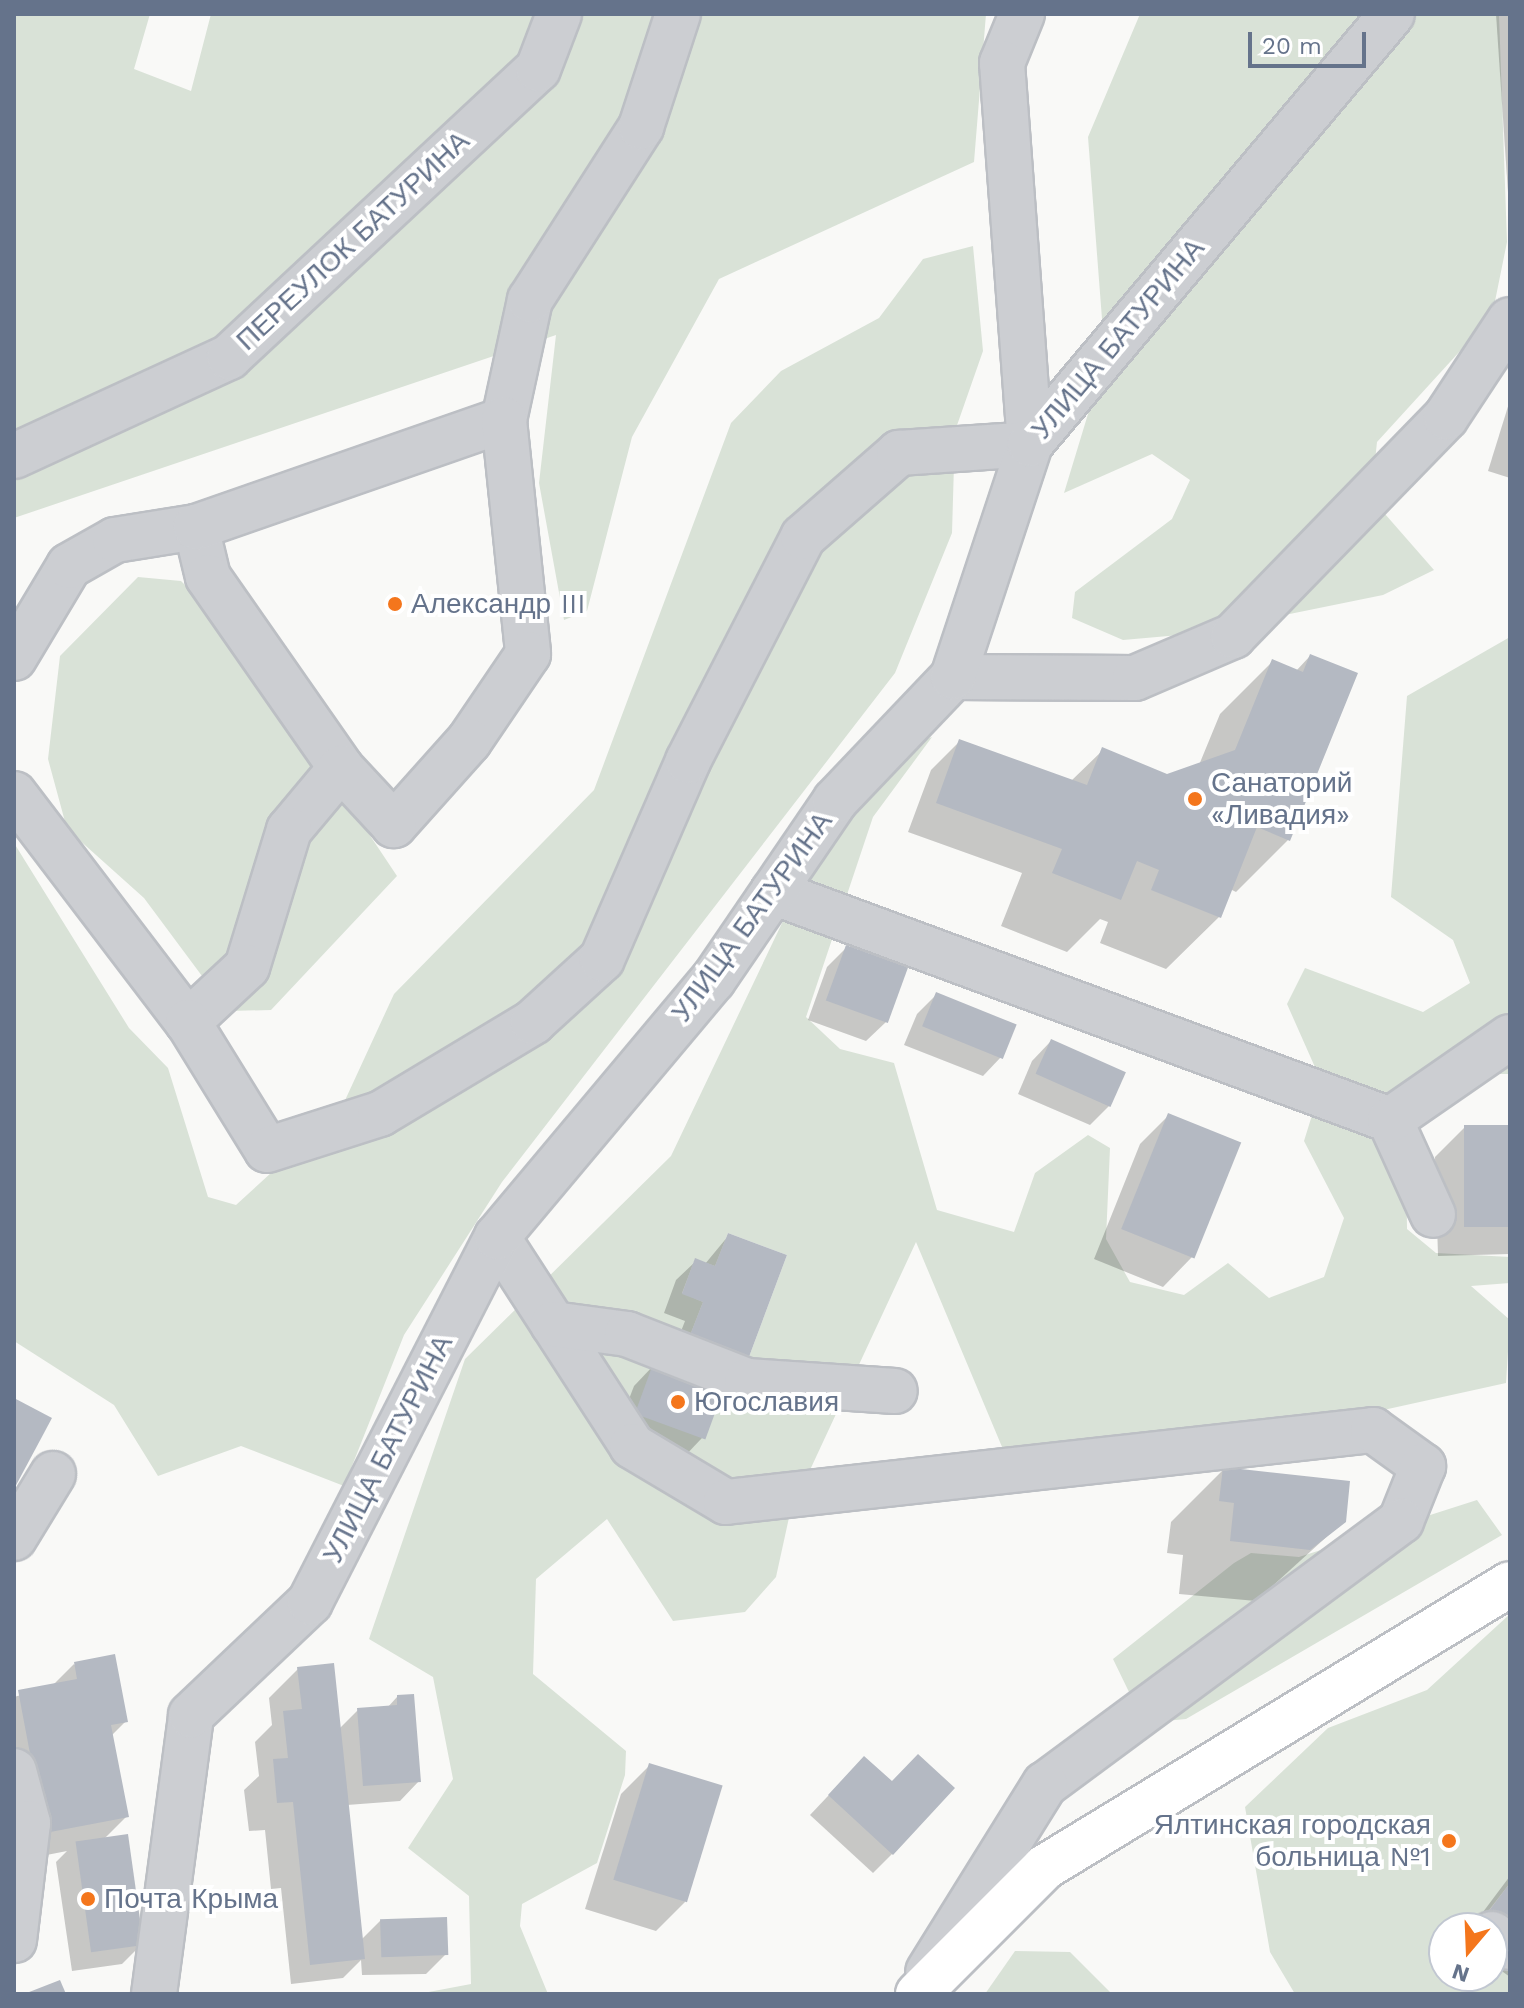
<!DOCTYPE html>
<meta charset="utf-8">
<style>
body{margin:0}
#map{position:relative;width:1524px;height:2008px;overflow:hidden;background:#f9f9f7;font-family:"Work Sans",sans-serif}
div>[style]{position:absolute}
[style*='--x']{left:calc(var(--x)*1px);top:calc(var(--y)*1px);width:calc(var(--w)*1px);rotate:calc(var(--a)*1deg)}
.green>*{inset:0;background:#d9e2d7}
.shadow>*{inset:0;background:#0003}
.building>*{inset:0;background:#b4b9c2;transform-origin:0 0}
.roads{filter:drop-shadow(2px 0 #bcbfc4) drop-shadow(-2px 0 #bcbfc4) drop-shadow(0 2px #bcbfc4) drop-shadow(0 -2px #bcbfc4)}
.minor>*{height:44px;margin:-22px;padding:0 22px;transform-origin:22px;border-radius:22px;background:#ccced2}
.major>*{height:44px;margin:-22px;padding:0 22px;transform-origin:22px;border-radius:22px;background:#fff}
.dots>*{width:22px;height:22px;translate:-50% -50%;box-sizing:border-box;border:4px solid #fff;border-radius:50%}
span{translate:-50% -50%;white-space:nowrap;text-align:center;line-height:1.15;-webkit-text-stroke:8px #fff;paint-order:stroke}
.street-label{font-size:28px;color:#65738b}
.poi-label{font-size:28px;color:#65738b}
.left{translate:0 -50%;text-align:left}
.right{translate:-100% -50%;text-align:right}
.frame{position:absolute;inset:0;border:16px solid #65738b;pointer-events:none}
.north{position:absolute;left:1428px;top:1912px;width:80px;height:80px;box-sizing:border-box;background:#fff;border:2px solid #c1c7d1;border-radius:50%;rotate:199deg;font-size:22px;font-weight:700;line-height:32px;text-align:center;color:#65738b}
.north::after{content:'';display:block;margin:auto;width:28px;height:36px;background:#f4761c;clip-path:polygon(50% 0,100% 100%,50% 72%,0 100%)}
.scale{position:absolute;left:1248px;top:32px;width:118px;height:36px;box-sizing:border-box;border:4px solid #65738b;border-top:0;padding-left:10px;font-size:24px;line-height:28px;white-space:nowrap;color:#65738b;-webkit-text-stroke:6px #fff;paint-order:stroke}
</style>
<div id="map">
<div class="green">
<div style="clip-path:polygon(14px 14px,150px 14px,134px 69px,191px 91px,211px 14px,986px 14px,974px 162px,719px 279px,632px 437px,587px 611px,564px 620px,539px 483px,556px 335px,14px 518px)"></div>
<div style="clip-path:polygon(1140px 14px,1499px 14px,1507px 242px,1492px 316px,1377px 442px,1371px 498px,1434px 570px,1383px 595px,1191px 634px,1123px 640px,1072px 618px,1075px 592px,1172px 519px,1190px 480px,1152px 454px,1064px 493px,1105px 358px,1088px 137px)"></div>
<div style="clip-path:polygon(973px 246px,983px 351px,955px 431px,952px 533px,895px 673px,502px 1182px,404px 1335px,344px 1486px,241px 1446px,158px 1476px,114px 1405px,14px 1341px,14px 843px,129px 1028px,168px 1068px,208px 1197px,236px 1205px,341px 1109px,394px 994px,594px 790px,731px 423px,781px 371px,879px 318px,923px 259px)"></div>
<div style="clip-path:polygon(138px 577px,181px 581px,239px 639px,397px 876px,271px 1010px,228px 1011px,144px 898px,67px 829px,48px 759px,60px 656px)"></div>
<div style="clip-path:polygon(evenodd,1510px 637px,1510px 1074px,1473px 1074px,1428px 1106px,1406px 1139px,1407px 1229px,1436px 1253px,1510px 1257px,1510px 1283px,1471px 1286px,1510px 1320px,1506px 1383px,1338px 1420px,1005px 1454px,916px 1242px,790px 1513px,776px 1577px,745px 1612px,673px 1621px,607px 1519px,536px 1579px,533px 1674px,626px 1751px,625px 1775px,597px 1863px,522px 1904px,520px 1926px,548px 1994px,418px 1994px,471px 1984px,469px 1896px,408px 1848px,453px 1779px,433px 1677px,369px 1639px,465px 1359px,671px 1156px,794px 898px,896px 750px,932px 737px,873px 817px,806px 1017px,840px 1049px,894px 1063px,937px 1210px,1014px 1232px,1035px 1173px,1088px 1135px,1110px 1148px,1106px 1239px,1130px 1282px,1184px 1295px,1228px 1263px,1269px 1298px,1324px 1277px,1344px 1218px,1304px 1141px,1322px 1083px,1287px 1004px,1305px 968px,1423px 1012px,1470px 983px,1453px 940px,1391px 897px,1407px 696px,1510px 637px,728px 1233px,787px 1255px,746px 1365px,687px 1343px,703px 1302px,682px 1293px,695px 1259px,715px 1266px,728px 1233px)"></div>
<div style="clip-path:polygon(1477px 1500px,1502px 1535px,1186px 1719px,1144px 1723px,1113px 1659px,1234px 1563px,1251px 1553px,1299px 1557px)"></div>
<div style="clip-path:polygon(evenodd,1510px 1614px,1510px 1883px,1489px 1910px,1510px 1926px,1510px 1994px,1295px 1994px,1270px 1952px,1245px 1807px,1328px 1728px,1427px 1690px,1510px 1614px,1444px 1928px,1492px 1928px,1492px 1976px,1444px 1976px,1444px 1928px)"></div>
<div style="clip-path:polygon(1015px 1951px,1070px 1952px,1112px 1994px,985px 1994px)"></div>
</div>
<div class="shadow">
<div style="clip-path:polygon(1496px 14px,1510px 14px,1510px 223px)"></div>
<div style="clip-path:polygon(1510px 400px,1510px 478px,1488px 471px)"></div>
<div style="clip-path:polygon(1310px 656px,1289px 839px,1236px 892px,1230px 889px,1219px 917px,1166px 969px,1100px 943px,1108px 922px,1100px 919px,1067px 952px,1001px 926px,1022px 873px,908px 832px,931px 770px,960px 741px,1071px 781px,1103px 750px,1167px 776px,1199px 765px,1220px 714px,1272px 662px,1296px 671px)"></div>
<div style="clip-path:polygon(847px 947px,886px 1022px,866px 1041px,808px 1020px,827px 967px)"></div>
<div style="clip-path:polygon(937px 994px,1002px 1056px,983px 1076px,904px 1045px,917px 1014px)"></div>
<div style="clip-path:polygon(1051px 1041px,1109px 1106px,1090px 1125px,1018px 1094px,1032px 1061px)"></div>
<div style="clip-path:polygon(1169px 1115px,1192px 1257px,1163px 1287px,1094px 1259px,1140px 1144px)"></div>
<div style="clip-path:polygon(1510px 1127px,1510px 1254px,1438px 1256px,1435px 1157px,1464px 1128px)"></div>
<div style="clip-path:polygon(729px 1235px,785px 1256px,669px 1362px,685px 1321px,664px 1313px,676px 1280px,696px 1261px,705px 1264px)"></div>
<div style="clip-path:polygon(653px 1366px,702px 1438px,683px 1458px,616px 1433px,634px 1386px)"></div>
<div style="clip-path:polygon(1223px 1470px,1344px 1521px,1256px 1601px,1179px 1594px,1183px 1555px,1167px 1553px,1171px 1522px)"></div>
<div style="clip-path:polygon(74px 1664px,126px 1721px,111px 1736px,126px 1817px,104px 1839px,142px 1944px,122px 1964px,72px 1971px,56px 1862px,67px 1851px,16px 1861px,14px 1697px,52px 1686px)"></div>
<div style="clip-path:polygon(298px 1669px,339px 1729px,358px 1710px,387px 1708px,397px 1697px,419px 1781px,400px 1801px,347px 1805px,361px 1940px,381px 1920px,446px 1954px,426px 1974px,362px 1975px,361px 1960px,343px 1978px,291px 1984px,281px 1888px,271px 1889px,265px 1830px,249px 1831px,244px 1790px,259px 1776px,255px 1742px,272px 1725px,269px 1698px)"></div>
<div style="clip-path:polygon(650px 1765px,685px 1902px,656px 1931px,585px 1909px,621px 1794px)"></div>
<div style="clip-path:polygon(845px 1778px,892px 1784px,892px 1854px,873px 1873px,810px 1815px)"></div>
<div style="clip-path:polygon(1510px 1876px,1510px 1977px,1492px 1964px,1492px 1928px,1471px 1928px)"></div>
</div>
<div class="building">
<div style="clip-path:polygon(1310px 654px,1358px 673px,1290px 841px,1257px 827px,1221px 918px,1151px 890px,1159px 870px,1137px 861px,1121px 900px,1052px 873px,1062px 849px,936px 803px,959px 739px,1087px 785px,1102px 747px,1167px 774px,1235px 750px,1272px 659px,1303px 672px)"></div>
<div style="left:846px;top:945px;width:66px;height:59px;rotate:20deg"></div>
<div style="left:936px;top:992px;width:87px;height:37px;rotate:22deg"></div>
<div style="left:1051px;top:1039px;width:82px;height:38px;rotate:24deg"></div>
<div style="left:1168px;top:1113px;width:79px;height:125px;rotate:22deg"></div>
<div style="left:1510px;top:1125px;width:102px;height:46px;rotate:90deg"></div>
<div style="clip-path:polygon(728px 1233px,787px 1255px,746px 1365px,687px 1343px,703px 1302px,682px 1294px,695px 1258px,715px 1266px)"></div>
<div style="left:653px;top:1364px;width:75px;height:53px;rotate:20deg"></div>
<div style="clip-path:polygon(14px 1398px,52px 1418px,14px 1489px)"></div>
<div style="clip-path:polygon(1223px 1467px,1350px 1481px,1346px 1522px,1310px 1550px,1230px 1541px,1234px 1503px,1219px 1501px)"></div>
<div style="clip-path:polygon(115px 1654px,128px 1722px,111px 1725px,129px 1817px,45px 1833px,18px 1690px,77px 1679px,74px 1662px)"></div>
<div style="clip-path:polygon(334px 1663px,365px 1959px,310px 1965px,293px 1802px,277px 1803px,273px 1759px,288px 1758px,283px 1711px,302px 1709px,297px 1667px)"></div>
<div style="clip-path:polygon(414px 1694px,421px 1782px,363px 1786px,357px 1708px,397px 1705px,397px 1695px)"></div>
<div style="clip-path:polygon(918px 1754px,955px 1788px,893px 1855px,828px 1795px,864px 1756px,892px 1781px)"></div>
<div style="left:649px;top:1763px;width:77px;height:122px;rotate:17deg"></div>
<div style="left:128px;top:1834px;width:112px;height:53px;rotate:82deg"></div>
<div style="clip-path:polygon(1510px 1883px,1510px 1926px,1489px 1911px)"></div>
<div style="left:447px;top:1917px;width:38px;height:67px;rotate:88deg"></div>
<div style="clip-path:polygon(60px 1980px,66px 1994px,24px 1994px)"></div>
</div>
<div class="roads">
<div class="minor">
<div style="--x:1022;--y:14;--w:53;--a:112.2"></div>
<div style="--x:1002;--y:63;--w:382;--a:85.8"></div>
<div style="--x:504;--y:420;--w:123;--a:-77.8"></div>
<div style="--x:530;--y:300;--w:206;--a:-57.3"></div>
<div style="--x:641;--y:127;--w:119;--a:-71.9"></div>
<div style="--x:14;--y:456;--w:237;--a:-24.7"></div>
<div style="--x:229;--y:357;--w:422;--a:-43"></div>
<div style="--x:538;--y:69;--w:59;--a:-69.1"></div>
<div style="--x:196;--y:527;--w:51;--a:76.5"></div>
<div style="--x:208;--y:577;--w:233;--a:55.1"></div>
<div style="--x:14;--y:658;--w:107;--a:-59.1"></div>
<div style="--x:69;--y:566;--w:53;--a:-29.5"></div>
<div style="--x:115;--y:540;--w:82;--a:-9.1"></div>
<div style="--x:196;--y:527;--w:326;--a:-19.2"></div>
<div style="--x:504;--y:420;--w:235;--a:84.1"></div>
<div style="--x:528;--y:654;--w:105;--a:124.1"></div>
<div style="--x:469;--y:741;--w:113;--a:131.8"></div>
<div style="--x:394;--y:825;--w:78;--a:-132.9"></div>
<div style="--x:341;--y:768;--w:81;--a:130"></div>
<div style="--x:289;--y:830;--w:143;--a:107"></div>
<div style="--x:247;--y:967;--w:81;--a:137"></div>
<div style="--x:953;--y:677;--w:182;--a:0.3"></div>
<div style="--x:1135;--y:678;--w:107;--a:-23.2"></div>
<div style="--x:1233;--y:636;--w:305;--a:-45.8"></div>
<div style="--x:1446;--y:417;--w:116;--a:-56.6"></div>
<div style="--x:14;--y:794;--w:287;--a:52.7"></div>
<div style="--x:188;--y:1022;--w:150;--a:58.3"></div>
<div style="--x:267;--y:1150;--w:119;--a:-17.7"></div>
<div style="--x:380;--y:1114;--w:179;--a:-31"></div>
<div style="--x:533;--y:1022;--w:93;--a:-42.4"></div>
<div style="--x:602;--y:959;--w:216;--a:-66.5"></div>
<div style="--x:688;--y:761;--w:252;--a:-62.8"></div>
<div style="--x:803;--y:537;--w:128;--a:-41.2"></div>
<div style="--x:899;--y:453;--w:131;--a:-3.9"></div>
<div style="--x:773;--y:892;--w:658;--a:20.28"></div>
<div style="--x:1390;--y:1120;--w:104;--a:65.6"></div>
<div style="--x:1390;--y:1120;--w:146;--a:-34.7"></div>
<div style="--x:497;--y:1237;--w:249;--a:57.1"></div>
<div style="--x:632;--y:1446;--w:109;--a:30.8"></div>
<div style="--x:726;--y:1502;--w:651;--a:-6.35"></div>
<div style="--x:1373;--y:1430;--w:62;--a:35.8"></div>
<div style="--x:1423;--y:1466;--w:59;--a:111.8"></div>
<div style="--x:1401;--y:1521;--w:443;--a:143.5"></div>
<div style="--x:1045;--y:1784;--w:221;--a:121.9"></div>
<div style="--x:553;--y:1324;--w:75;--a:7.7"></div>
<div style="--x:627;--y:1334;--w:129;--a:21.4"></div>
<div style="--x:747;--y:1381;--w:148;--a:3.9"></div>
<div style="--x:14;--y:1538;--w:75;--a:-58.6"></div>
<div style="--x:14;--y:1771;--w:54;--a:74.9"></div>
<div style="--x:28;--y:1823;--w:118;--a:96.8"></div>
<div style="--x:1492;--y:1934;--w:22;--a:36"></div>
<div style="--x:154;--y:1994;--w:281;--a:-82.4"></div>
<div style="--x:191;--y:1715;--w:164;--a:-43.5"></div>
<div style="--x:310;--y:1602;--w:410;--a:-62.9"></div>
<div style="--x:497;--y:1237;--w:336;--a:-50"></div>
<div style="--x:713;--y:980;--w:217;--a:-55.7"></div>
<div style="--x:835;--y:801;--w:171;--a:-46.4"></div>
<div style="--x:953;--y:677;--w:245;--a:-71.7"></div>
<div style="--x:1030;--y:444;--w:562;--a:-49.91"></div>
</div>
<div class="major">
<div style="--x:918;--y:1994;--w:180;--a:-45"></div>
<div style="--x:1045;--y:1867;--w:544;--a:-31.32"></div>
</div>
</div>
<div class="dots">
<div style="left:395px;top:604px;background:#f4761c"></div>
<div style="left:1195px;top:799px;background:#f4761c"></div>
<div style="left:678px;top:1402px;background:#f4761c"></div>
<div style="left:1449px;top:1841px;background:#f4761c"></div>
<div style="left:88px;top:1899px;background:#f4761c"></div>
</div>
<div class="street-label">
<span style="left:353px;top:241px;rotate:-43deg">ПЕРЕУЛОК БАТУРИНА</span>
<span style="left:1118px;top:339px;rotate:-50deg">УЛИЦА БАТУРИНА</span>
<span style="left:752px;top:917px;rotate:-54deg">УЛИЦА БАТУРИНА</span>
<span style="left:388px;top:1449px;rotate:-63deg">УЛИЦА БАТУРИНА</span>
</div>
<div class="poi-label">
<span class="left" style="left:411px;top:604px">Александр III</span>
<span class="left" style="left:1211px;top:799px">Санаторий<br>«Ливадия»</span>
<span class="left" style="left:694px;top:1402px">Югославия</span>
<span class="right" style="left:1431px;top:1841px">Ялтинская городская<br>больница №1</span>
<span class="left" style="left:104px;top:1899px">Почта Крыма</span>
</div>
<div class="frame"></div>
<div class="north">N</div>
<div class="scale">20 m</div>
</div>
